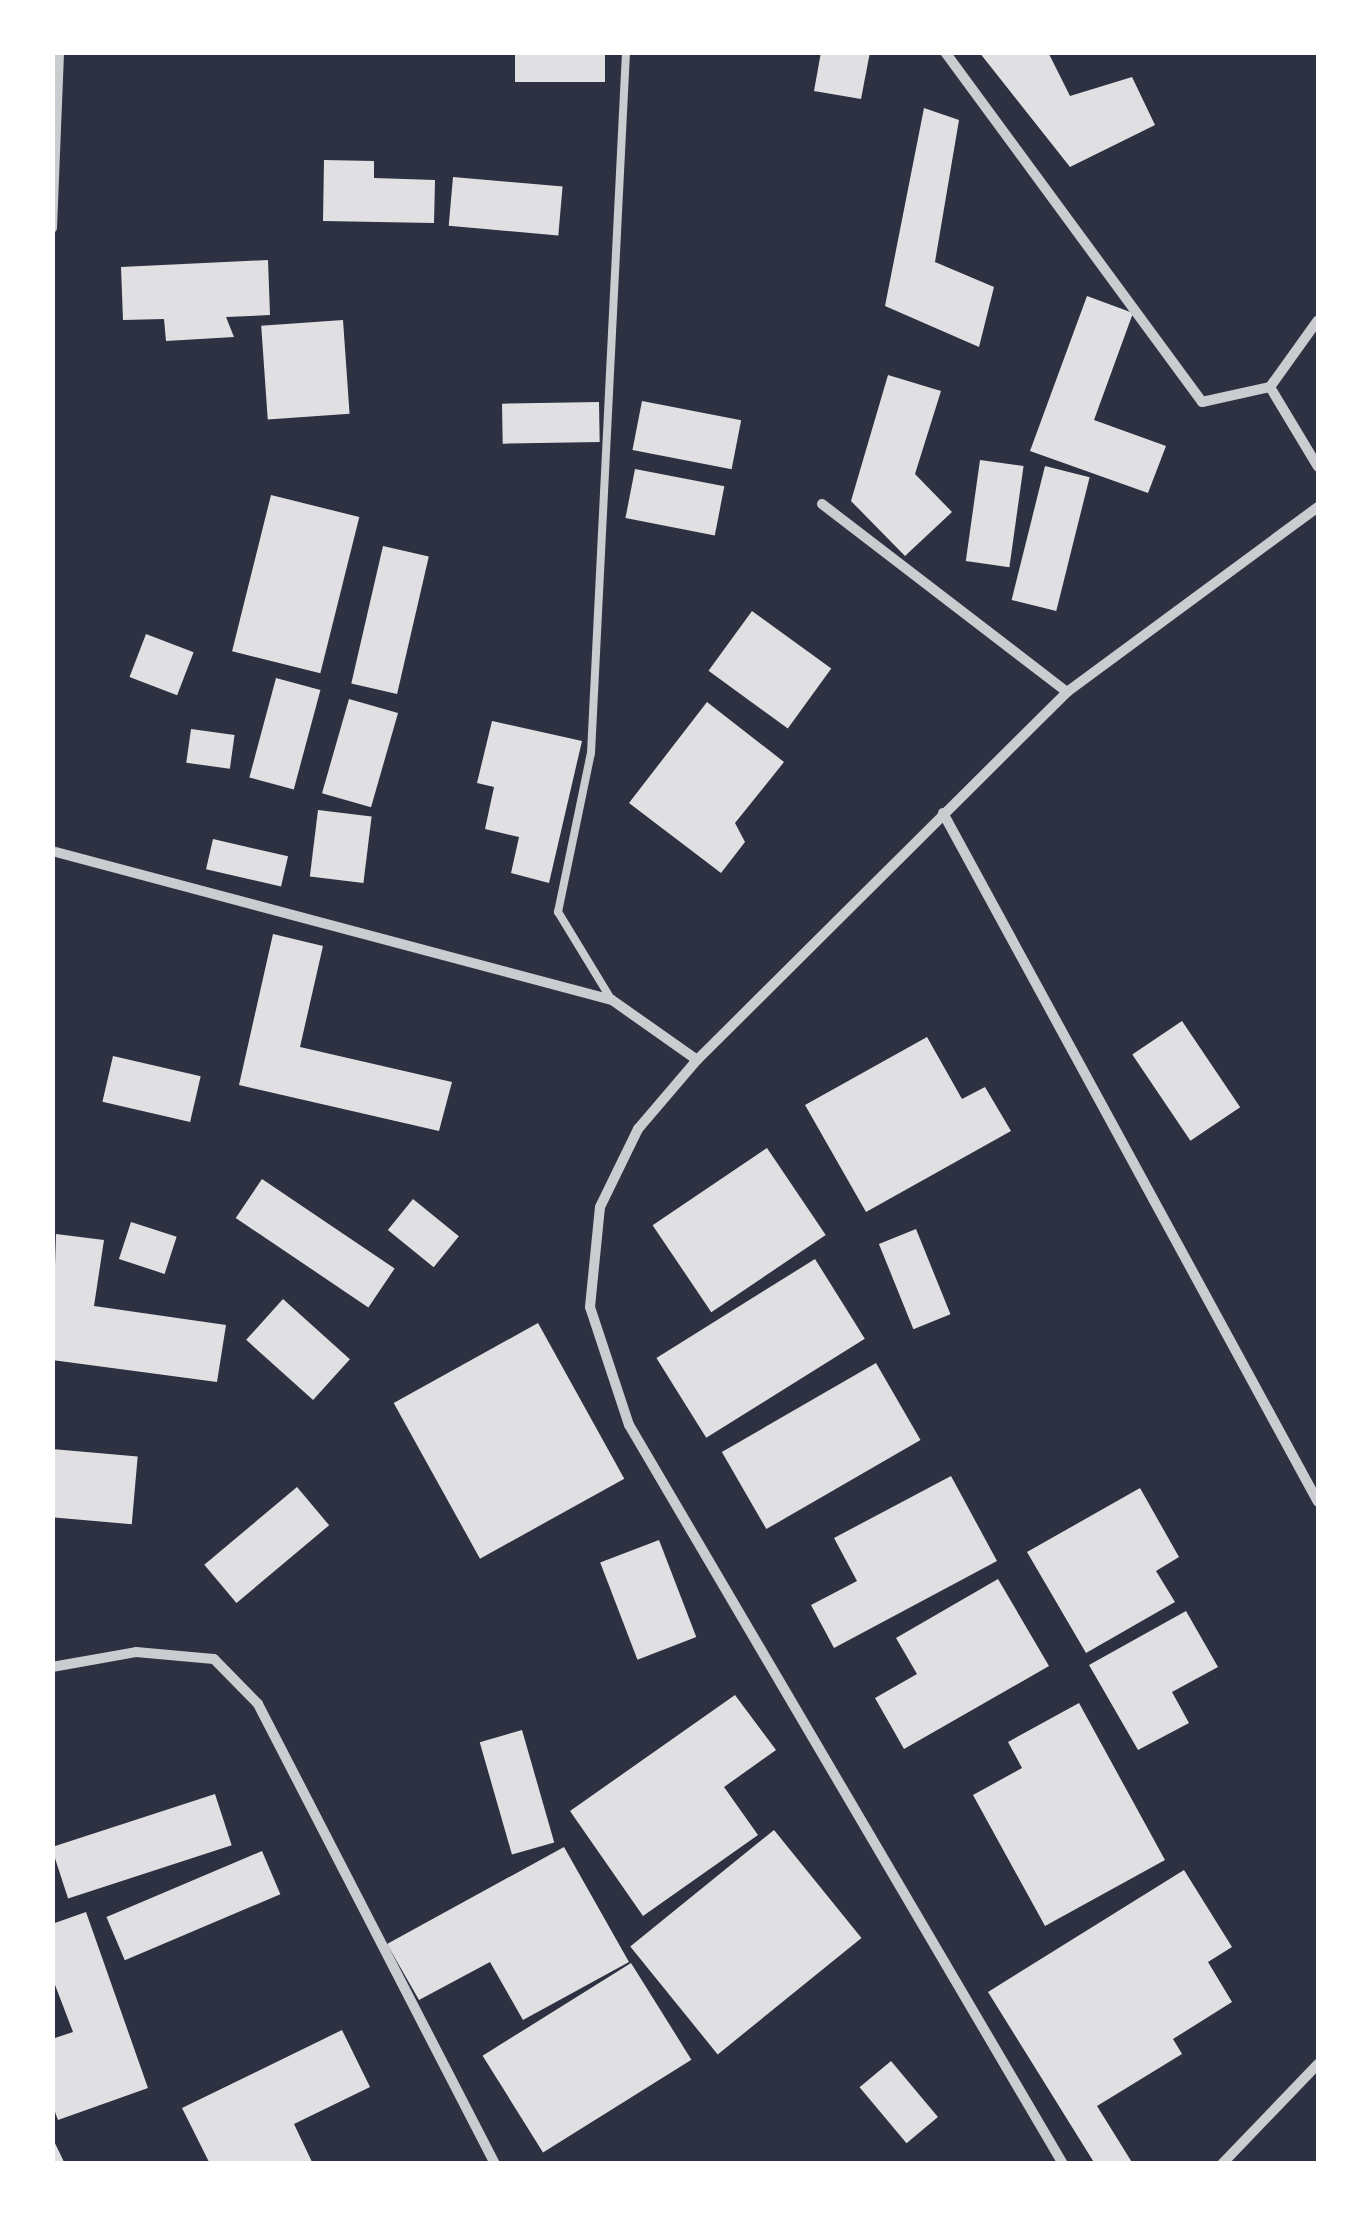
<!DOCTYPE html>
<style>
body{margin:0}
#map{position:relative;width:1371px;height:2216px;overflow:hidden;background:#2d3142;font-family:"Archivo Narrow",sans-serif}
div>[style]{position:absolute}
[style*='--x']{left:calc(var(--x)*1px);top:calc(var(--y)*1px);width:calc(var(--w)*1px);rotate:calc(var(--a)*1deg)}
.building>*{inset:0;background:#e0e0e3;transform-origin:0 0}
.service>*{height:8px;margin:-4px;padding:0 4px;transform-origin:4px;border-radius:4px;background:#caccd0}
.minor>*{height:10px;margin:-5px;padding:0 5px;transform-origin:5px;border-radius:5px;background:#caccd0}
span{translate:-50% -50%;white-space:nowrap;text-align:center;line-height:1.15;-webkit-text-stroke:9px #fff;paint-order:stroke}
.frame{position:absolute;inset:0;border:55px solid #fff;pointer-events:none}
</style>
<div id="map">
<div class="building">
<div style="left:515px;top:52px;width:90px;height:30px"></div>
<div style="clip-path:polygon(821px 52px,870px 52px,861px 99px,814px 91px)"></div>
<div style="clip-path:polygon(979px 52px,1048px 52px,1070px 96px,1132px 77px,1155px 125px,1070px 167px)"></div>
<div style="clip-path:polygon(924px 108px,959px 120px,935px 262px,994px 287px,979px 347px,885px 306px)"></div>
<div style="clip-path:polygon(324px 160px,374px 161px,374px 178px,435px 180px,434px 223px,323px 221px)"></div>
<div style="left:453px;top:177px;width:110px;height:49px;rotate:5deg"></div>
<div style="clip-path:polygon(268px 260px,270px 315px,226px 317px,234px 337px,166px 341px,164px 319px,123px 320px,121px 267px)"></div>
<div style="clip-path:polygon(1087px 296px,1133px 313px,1094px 420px,1166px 446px,1148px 493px,1030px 451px)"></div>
<div style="left:343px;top:320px;width:94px;height:82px;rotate:86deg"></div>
<div style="clip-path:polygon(888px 375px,941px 391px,915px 474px,952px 512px,905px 556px,851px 501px)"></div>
<div style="left:642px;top:401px;width:101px;height:50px;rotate:11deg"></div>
<div style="left:599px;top:402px;width:40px;height:97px;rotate:89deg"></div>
<div style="left:980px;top:460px;width:44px;height:102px;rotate:8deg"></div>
<div style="left:1045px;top:466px;width:46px;height:138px;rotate:14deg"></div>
<div style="left:635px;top:469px;width:91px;height:50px;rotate:11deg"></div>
<div style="left:271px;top:495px;width:91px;height:161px;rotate:14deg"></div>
<div style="left:383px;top:546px;width:47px;height:141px;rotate:13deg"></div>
<div style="left:752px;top:611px;width:98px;height:74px;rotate:36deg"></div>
<div style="left:146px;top:634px;width:51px;height:46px;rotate:21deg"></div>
<div style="left:276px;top:678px;width:46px;height:103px;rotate:15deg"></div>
<div style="left:349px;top:699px;width:51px;height:98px;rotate:16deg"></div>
<div style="clip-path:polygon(707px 702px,784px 762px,735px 823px,745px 842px,721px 873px,629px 803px)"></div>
<div style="clip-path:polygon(492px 721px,582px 741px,549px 883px,511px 873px,519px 837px,485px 829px,494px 787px,477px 783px)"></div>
<div style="left:191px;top:729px;width:44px;height:34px;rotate:8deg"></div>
<div style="left:318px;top:810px;width:54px;height:67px;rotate:7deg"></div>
<div style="left:213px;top:839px;width:77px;height:31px;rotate:13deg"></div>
<div style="clip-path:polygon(273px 934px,323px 946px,300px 1047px,452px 1082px,439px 1131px,239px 1085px)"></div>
<div style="left:1182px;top:1021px;width:104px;height:60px;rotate:56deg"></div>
<div style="clip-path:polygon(927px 1037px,962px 1099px,985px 1087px,1011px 1131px,866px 1212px,805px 1105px)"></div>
<div style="left:113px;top:1056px;width:90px;height:47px;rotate:13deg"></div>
<div style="left:767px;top:1148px;width:105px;height:138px;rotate:56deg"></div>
<div style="left:262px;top:1179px;width:160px;height:47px;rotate:34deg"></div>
<div style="left:413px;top:1199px;width:59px;height:40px;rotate:39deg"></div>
<div style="left:131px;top:1222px;width:48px;height:39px;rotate:18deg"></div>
<div style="left:916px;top:1229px;width:92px;height:40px;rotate:68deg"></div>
<div style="clip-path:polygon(56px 1234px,104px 1240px,94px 1306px,226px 1325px,217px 1382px,52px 1360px)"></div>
<div style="left:815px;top:1259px;width:94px;height:187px;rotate:58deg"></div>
<div style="left:283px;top:1299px;width:90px;height:55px;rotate:42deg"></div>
<div style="left:538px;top:1323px;width:178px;height:165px;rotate:61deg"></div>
<div style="left:876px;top:1363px;width:89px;height:178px;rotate:60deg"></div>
<div style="left:52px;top:1449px;width:86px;height:68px;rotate:5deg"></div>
<div style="clip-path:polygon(951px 1476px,997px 1561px,834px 1648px,811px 1605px,857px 1581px,834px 1538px)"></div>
<div style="left:297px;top:1487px;width:50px;height:121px;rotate:50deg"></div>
<div style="clip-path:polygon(1140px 1488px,1179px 1557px,1156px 1571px,1175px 1602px,1086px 1653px,1027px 1552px)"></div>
<div style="left:659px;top:1540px;width:104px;height:63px;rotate:69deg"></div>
<div style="clip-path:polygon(998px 1579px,1049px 1666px,904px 1749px,875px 1698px,917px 1674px,896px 1638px)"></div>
<div style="clip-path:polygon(1186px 1611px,1218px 1667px,1172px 1692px,1189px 1723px,1138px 1750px,1089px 1665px)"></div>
<div style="clip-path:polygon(735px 1695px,776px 1750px,724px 1787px,758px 1835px,643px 1916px,570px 1811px)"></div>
<div style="clip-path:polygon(1079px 1703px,1165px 1860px,1045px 1926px,973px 1795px,1022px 1768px,1008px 1742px)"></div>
<div style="left:522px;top:1730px;width:117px;height:44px;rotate:74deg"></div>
<div style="left:215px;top:1794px;width:54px;height:172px;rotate:72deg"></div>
<div style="left:774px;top:1830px;width:139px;height:185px;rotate:51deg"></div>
<div style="clip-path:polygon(564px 1847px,629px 1962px,523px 2020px,490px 1962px,419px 2000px,387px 1944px)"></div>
<div style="left:262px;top:1851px;width:47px;height:169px;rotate:67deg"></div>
<div style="clip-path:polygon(1184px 1870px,1232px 1947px,1208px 1962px,1232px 2002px,1173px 2039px,1182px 2054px,1097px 2106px,1133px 2164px,1095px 2164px,988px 1992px)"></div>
<div style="clip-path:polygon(86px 1912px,148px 2088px,58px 2120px,52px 2104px,52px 2039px,73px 2032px,52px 1977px,52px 1924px)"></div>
<div style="left:631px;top:1963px;width:114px;height:175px;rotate:58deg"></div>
<div style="clip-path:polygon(342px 2030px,370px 2087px,294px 2124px,313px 2164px,210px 2164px,182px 2108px)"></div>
<div style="left:891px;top:2061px;width:73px;height:41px;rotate:50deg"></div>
<div style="clip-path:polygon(52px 2137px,65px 2164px,52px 2164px)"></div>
</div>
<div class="service">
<div style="--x:611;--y:999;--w:102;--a:-121.3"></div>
<div style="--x:558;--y:912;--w:162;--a:-78.3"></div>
<div style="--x:591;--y:753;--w:702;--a:-87.14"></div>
</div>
<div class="minor">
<div style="--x:945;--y:52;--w:434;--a:53.7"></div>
<div style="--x:1202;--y:402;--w:70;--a:-12.4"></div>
<div style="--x:1270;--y:387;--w:93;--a:59"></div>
<div style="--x:52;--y:228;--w:176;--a:-87.7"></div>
<div style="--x:1270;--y:387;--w:82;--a:-54.4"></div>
<div style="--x:822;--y:504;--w:309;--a:37.5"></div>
<div style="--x:943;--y:813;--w:784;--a:61.44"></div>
<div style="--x:52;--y:851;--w:579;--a:14.9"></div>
<div style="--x:612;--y:1000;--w:104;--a:35.2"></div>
<div style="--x:52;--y:1667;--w:85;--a:-10.1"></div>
<div style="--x:136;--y:1652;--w:78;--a:5.1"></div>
<div style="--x:214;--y:1659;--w:63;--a:45.6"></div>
<div style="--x:258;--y:1704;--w:517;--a:62.74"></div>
<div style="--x:1063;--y:2164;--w:857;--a:-120.42"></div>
<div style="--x:629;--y:1425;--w:124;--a:-108.3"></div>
<div style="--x:590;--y:1307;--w:100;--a:-84.3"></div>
<div style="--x:600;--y:1207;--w:87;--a:-64"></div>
<div style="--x:638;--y:1129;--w:91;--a:-49.5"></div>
<div style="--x:697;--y:1060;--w:522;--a:-44.84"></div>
<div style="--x:1067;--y:692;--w:312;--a:-36.4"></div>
<div style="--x:1222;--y:2164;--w:139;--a:-46.2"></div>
</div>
<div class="frame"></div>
</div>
